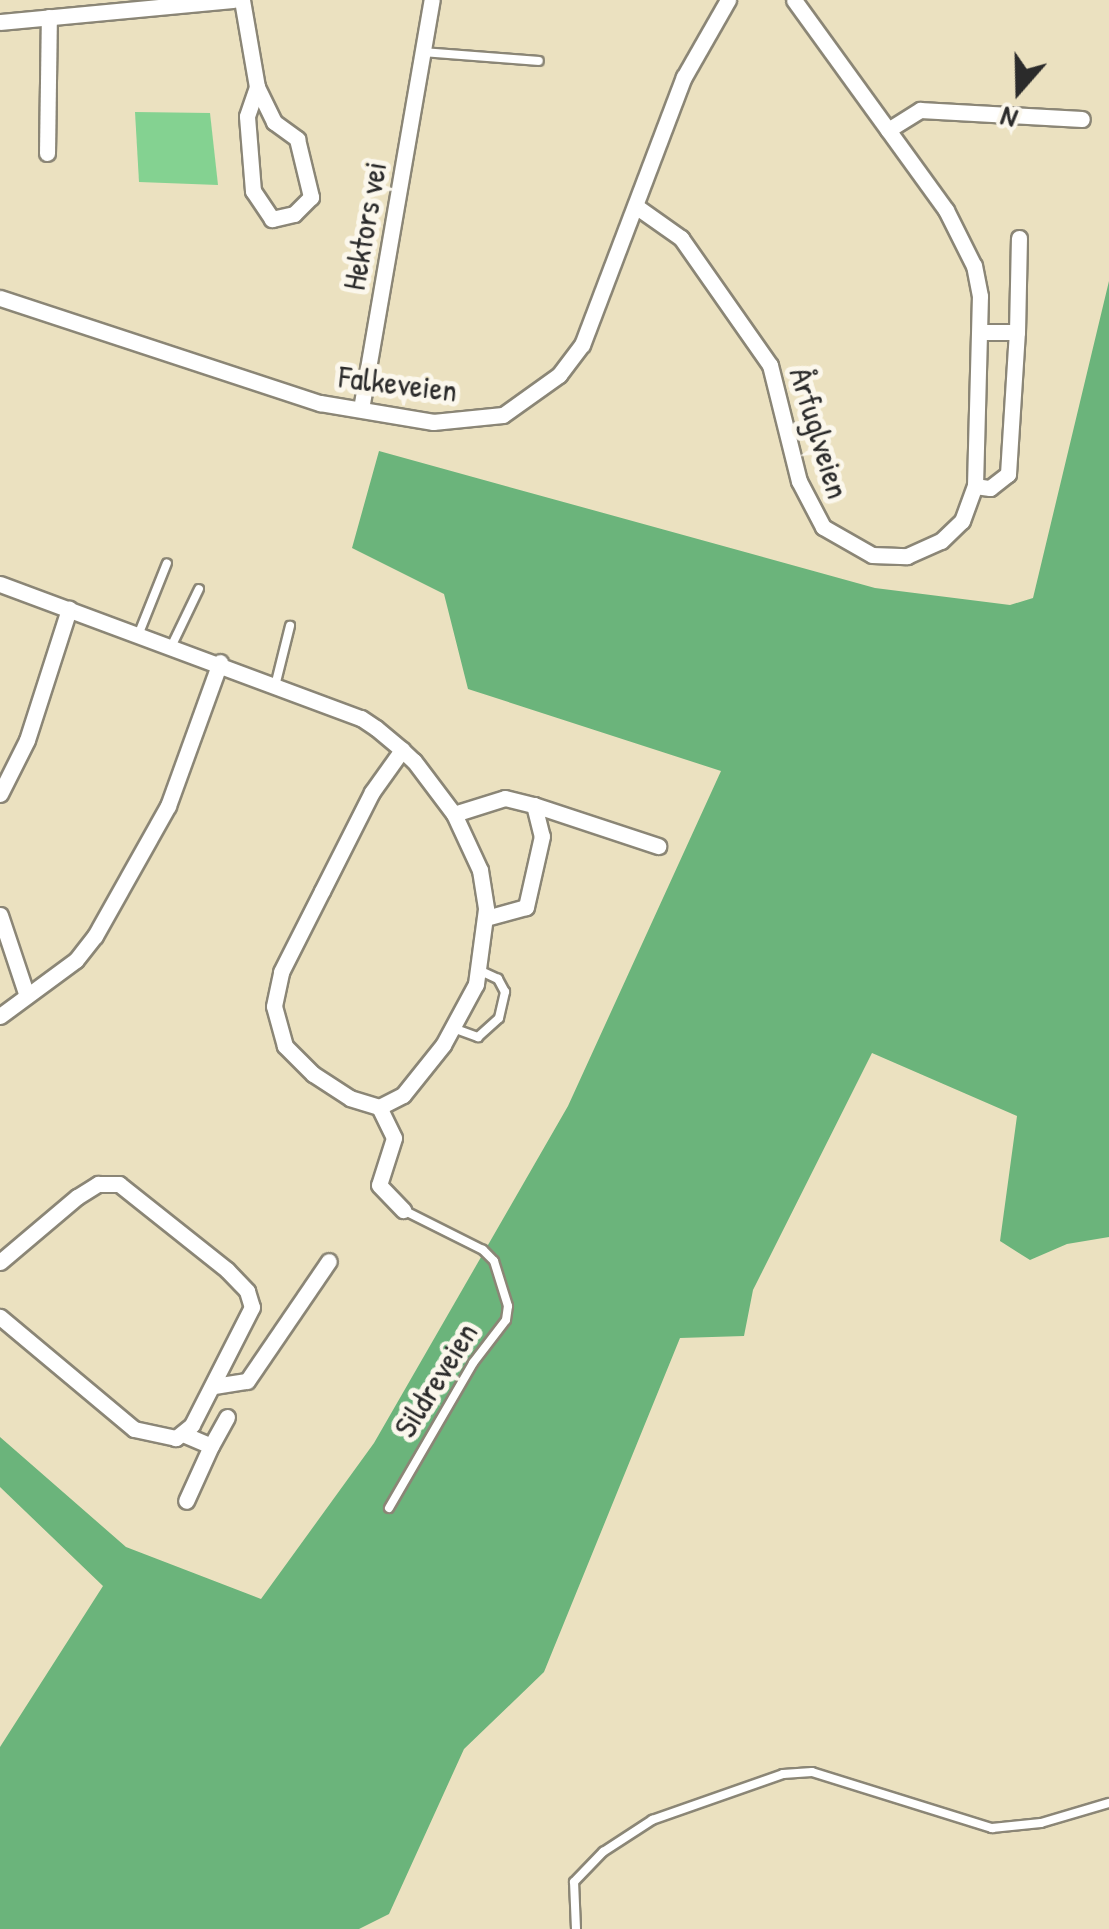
<!DOCTYPE html>
<meta charset="utf-8">
<style>
body{margin:0}
#map{position:relative;width:1109px;height:1929px;overflow:hidden;background:#ebe1c0;font-family:"Patrick Hand",sans-serif}
div>[style]{position:absolute}
[style*='--x']{left:calc(var(--x)*1px);top:calc(var(--y)*1px);width:calc(var(--w)*1px);rotate:calc(var(--a)*1deg)}
.green>*{inset:0;background:#84d291}
.forest>*{inset:0;background:#6bb47b}
.roads{filter:drop-shadow(2px 0 #8b8676) drop-shadow(-2px 0 #8b8676) drop-shadow(0 2px #8b8676) drop-shadow(0 -2px #8b8676)}
.service>*{height:8px;margin:-4px;padding:0 4px;transform-origin:4px;border-radius:4px;background:#fff}
.minor>*{height:15px;margin:-7.5px;padding:0 7.5px;transform-origin:7.5px;border-radius:7.5px;background:#fff}
span{translate:-50% -50%;white-space:nowrap;text-align:center;line-height:1.15;-webkit-text-stroke:10px #fbf7ec;paint-order:stroke}
.street-label{font-size:32px;color:#2b2b2b}
.north{position:absolute;left:969px;top:40px;width:100px;height:100px;-webkit-text-stroke:8px #fbf7ec;paint-order:stroke;rotate:200deg;font-size:28px;font-weight:700;line-height:40px;text-align:center;color:#2b2b2b}
.north::after{content:'';display:block;margin:auto;width:35px;height:45px;background:#2b2b2b;clip-path:polygon(50% 0,100% 100%,50% 72%,0 100%)}
</style>
<div id="map">
<div class="green">
<div style="clip-path:polygon(135px 112px,210px 113px,218px 185px,139px 182px)"></div>
</div>
<div class="forest">
<div style="clip-path:polygon(1109px 281px,1109px 1237px,1067px 1244px,1030px 1260px,1000px 1241px,1017px 1116px,872px 1053px,753px 1290px,744px 1336px,680px 1338px,544px 1672px,464px 1749px,389px 1914px,359px 1929px,0 1929px,0 1747px,103px 1586px,0 1487px,0 1437px,126px 1547px,261px 1599px,374px 1443px,568px 1106px,721px 771px,468px 689px,444px 594px,352px 548px,379px 451px,875px 588px,1010px 605px,1033px 598px)"></div>
</div>
<div class="roads">
<div class="service">
<div style="--x:423;--y:52;--w:116;--a:4.4"></div>
<div style="--x:139;--y:633;--w:75;--a:-68.2"></div>
<div style="--x:172;--y:645;--w:62;--a:-64.3"></div>
<div style="--x:276;--y:682;--w:58;--a:-76"></div>
<div style="--x:453;--y:1028;--w:27;--a:20"></div>
<div style="--x:478;--y:1037;--w:28;--a:-42"></div>
<div style="--x:499;--y:1018;--w:27;--a:-77"></div>
<div style="--x:505;--y:992;--w:15;--a:-118"></div>
<div style="--x:498;--y:979;--w:21;--a:-155"></div>
<div style="--x:389;--y:1508;--w:168;--a:-59.9"></div>
<div style="--x:473;--y:1363;--w:54;--a:-52.5"></div>
<div style="--x:506;--y:1320;--w:14;--a:-82"></div>
<div style="--x:508;--y:1306;--w:47;--a:-107.3"></div>
<div style="--x:494;--y:1261;--w:16;--a:-135"></div>
<div style="--x:483;--y:1250;--w:89;--a:-153.4"></div>
<div style="--x:576;--y:1929;--w:47;--a:-92.4"></div>
<div style="--x:574;--y:1882;--w:42;--a:-46"></div>
<div style="--x:603;--y:1852;--w:59;--a:-33.1"></div>
<div style="--x:652;--y:1820;--w:139;--a:-19.3"></div>
<div style="--x:783;--y:1774;--w:29;--a:-4"></div>
<div style="--x:812;--y:1772;--w:189;--a:17.3"></div>
<div style="--x:992;--y:1828;--w:49;--a:-5.8"></div>
<div style="--x:1041;--y:1823;--w:71;--a:-16.4"></div>
</div>
<div class="minor">
<div style="--x:242;--y:0;--w:88;--a:80.2"></div>
<div style="--x:257;--y:87;--w:39;--a:64"></div>
<div style="--x:274;--y:122;--w:29;--a:36"></div>
<div style="--x:297;--y:139;--w:60;--a:76.4"></div>
<div style="--x:311;--y:197;--w:24;--a:135"></div>
<div style="--x:294;--y:214;--w:23;--a:167"></div>
<div style="--x:272;--y:219;--w:34;--a:-124"></div>
<div style="--x:253;--y:191;--w:75;--a:-94.6"></div>
<div style="--x:247;--y:116;--w:31;--a:-71"></div>
<div style="--x:0;--y:22;--w:234;--a:-5.4"></div>
<div style="--x:888;--y:130;--w:38;--a:-32"></div>
<div style="--x:920;--y:110;--w:162;--a:3.2"></div>
<div style="--x:47;--y:153;--w:136;--a:-89.2"></div>
<div style="--x:637;--y:207;--w:54;--a:35.2"></div>
<div style="--x:681;--y:238;--w:155;--a:55"></div>
<div style="--x:770;--y:365;--w:120;--a:76"></div>
<div style="--x:799;--y:481;--w:52;--a:62.4"></div>
<div style="--x:823;--y:527;--w:56;--a:29.7"></div>
<div style="--x:872;--y:555;--w:35;--a:2"></div>
<div style="--x:907;--y:556;--w:37;--a:-24"></div>
<div style="--x:941;--y:541;--w:29;--a:-44"></div>
<div style="--x:962;--y:521;--w:37;--a:-70"></div>
<div style="--x:975;--y:486;--w:190;--a:-88.5"></div>
<div style="--x:980;--y:296;--w:31;--a:-101"></div>
<div style="--x:974;--y:266;--w:63;--a:-116.6"></div>
<div style="--x:946;--y:210;--w:259;--a:-125.9"></div>
<div style="--x:0;--y:298;--w:337;--a:18.2"></div>
<div style="--x:320;--y:403;--w:115;--a:9.5"></div>
<div style="--x:433;--y:422;--w:70;--a:-5.7"></div>
<div style="--x:503;--y:415;--w:69;--a:-35.5"></div>
<div style="--x:559;--y:375;--w:38;--a:-53"></div>
<div style="--x:582;--y:345;--w:287;--a:-69.2"></div>
<div style="--x:684;--y:77;--w:89;--a:-60.3"></div>
<div style="--x:1017;--y:332;--w:94;--a:-88.8"></div>
<div style="--x:361;--y:409;--w:415;--a:-80.2"></div>
<div style="--x:975;--y:486;--w:15;--a:8"></div>
<div style="--x:990;--y:488;--w:23;--a:-38"></div>
<div style="--x:1008;--y:474;--w:142;--a:-86.4"></div>
<div style="--x:1017;--y:332;--w:37;--a:180"></div>
<div style="--x:0;--y:584;--w:385;--a:20.4"></div>
<div style="--x:361;--y:718;--w:18;--a:34"></div>
<div style="--x:376;--y:728;--w:34;--a:40"></div>
<div style="--x:402;--y:750;--w:16;--a:43"></div>
<div style="--x:414;--y:761;--w:66;--a:53"></div>
<div style="--x:454;--y:814;--w:62;--a:65.1"></div>
<div style="--x:480;--y:870;--w:39;--a:81"></div>
<div style="--x:486;--y:909;--w:76;--a:97.6"></div>
<div style="--x:476;--y:984;--w:69;--a:118.4"></div>
<div style="--x:443;--y:1045;--w:64;--a:128.7"></div>
<div style="--x:403;--y:1095;--w:27;--a:153"></div>
<div style="--x:379;--y:1107;--w:30;--a:-163"></div>
<div style="--x:350;--y:1098;--w:44;--a:-147"></div>
<div style="--x:313;--y:1074;--w:40;--a:-135"></div>
<div style="--x:285;--y:1046;--w:41;--a:-105.4"></div>
<div style="--x:274;--y:1006;--w:35;--a:-78"></div>
<div style="--x:281;--y:972;--w:91;--a:-63.2"></div>
<div style="--x:322;--y:891;--w:111;--a:-63.2"></div>
<div style="--x:372;--y:792;--w:52;--a:-54.5"></div>
<div style="--x:0;--y:794;--w:60;--a:-63.4"></div>
<div style="--x:27;--y:740;--w:138;--a:-72.2"></div>
<div style="--x:534;--y:805;--w:131;--a:18.3"></div>
<div style="--x:454;--y:814;--w:53;--a:-17.4"></div>
<div style="--x:505;--y:798;--w:30;--a:14"></div>
<div style="--x:534;--y:805;--w:32;--a:76"></div>
<div style="--x:542;--y:836;--w:73;--a:102.7"></div>
<div style="--x:526;--y:907;--w:41;--a:164.6"></div>
<div style="--x:0;--y:915;--w:85;--a:71.6"></div>
<div style="--x:0;--y:1016;--w:94;--a:-36.4"></div>
<div style="--x:76;--y:960;--w:31;--a:-52"></div>
<div style="--x:95;--y:936;--w:149;--a:-60.7"></div>
<div style="--x:168;--y:806;--w:153;--a:-70.1"></div>
<div style="--x:379;--y:1107;--w:34;--a:64"></div>
<div style="--x:394;--y:1138;--w:49;--a:107.7"></div>
<div style="--x:379;--y:1185;--w:35;--a:46"></div>
<div style="--x:0;--y:1262;--w:101;--a:-40.2"></div>
<div style="--x:77;--y:1197;--w:25;--a:-32"></div>
<div style="--x:98;--y:1184;--w:21;--a:0"></div>
<div style="--x:119;--y:1184;--w:138;--a:38.5"></div>
<div style="--x:227;--y:1270;--w:29;--a:46"></div>
<div style="--x:247;--y:1291;--w:17;--a:73"></div>
<div style="--x:252;--y:1307;--w:132;--a:117"></div>
<div style="--x:192;--y:1425;--w:21;--a:141"></div>
<div style="--x:176;--y:1438;--w:43;--a:-167.9"></div>
<div style="--x:134;--y:1429;--w:175;--a:-140.1"></div>
<div style="--x:214;--y:1386;--w:33;--a:-9"></div>
<div style="--x:247;--y:1381;--w:145;--a:-55.7"></div>
<div style="--x:183;--y:1434;--w:30;--a:23"></div>
<div style="--x:211;--y:1446;--w:60;--a:114.4"></div>
<div style="--x:211;--y:1446;--w:33;--a:-61"></div>
</div>
</div>
<div class="street-label">
<span style="left:365px;top:226px;rotate:-80deg">Hektors vei</span>
<span style="left:398px;top:384px;rotate:7deg">Falkeveien</span>
<span style="left:819px;top:433px;rotate:73deg">Årfuglveien</span>
<span style="left:436px;top:1380px;rotate:-58deg">Sildreveien</span>
</div>
<div class="north">N</div>
</div>
